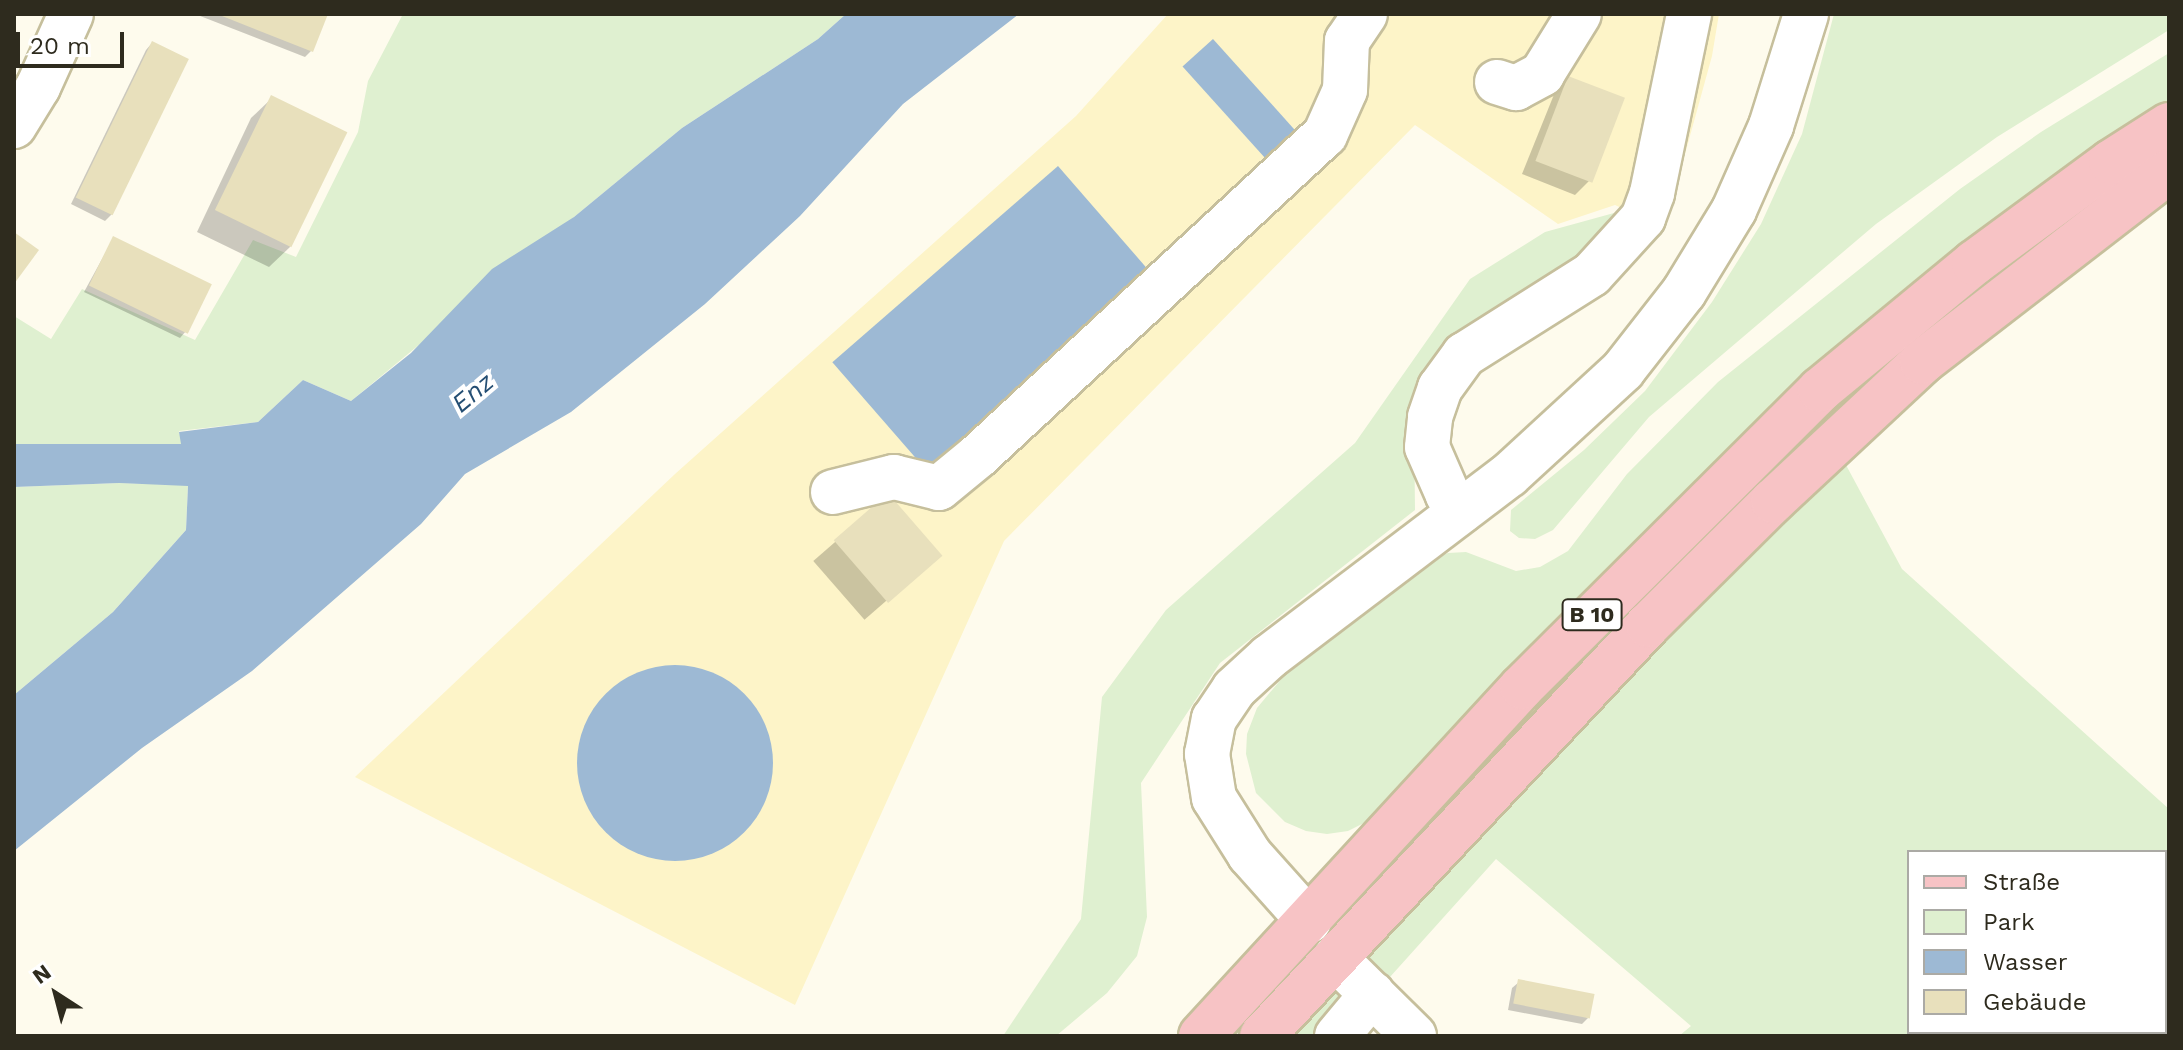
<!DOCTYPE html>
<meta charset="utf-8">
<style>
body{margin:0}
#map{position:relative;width:2183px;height:1050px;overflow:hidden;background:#fefbed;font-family:"Work Sans",sans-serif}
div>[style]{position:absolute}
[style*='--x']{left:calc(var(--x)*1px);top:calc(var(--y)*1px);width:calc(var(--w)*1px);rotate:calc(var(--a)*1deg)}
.built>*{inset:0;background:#fdf4c8}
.green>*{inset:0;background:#dff0d0}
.water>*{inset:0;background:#9db9d4;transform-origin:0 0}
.round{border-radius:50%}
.shadow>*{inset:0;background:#0003;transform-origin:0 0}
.building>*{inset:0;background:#e8e0bc;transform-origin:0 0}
.roads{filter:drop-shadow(2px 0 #c6bf9c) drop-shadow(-2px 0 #c6bf9c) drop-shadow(0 2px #c6bf9c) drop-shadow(0 -2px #c6bf9c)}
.minor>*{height:44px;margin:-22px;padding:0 22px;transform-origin:22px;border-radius:22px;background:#fff}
.major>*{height:44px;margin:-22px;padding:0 22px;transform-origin:22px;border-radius:22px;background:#f7c3c5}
span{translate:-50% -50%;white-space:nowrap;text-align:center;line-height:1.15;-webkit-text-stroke:8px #fff;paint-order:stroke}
.shield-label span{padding:2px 6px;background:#fff;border:2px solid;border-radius:6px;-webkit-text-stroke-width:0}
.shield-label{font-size:22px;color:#2e2b1e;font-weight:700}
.water-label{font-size:26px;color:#244e73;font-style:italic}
.frame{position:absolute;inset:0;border:16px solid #2e2b1e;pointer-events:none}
.legend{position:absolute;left:1907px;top:850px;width:260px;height:184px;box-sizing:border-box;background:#fff;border:2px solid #abaaa5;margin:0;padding:10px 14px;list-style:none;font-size:24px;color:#2e2b1e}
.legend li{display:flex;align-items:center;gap:16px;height:40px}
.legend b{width:40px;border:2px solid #abaaa5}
.north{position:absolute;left:16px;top:954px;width:80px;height:80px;-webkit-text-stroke:6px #fff;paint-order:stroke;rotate:324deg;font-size:22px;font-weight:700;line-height:32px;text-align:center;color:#2e2b1e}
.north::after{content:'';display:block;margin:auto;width:28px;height:36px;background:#2e2b1e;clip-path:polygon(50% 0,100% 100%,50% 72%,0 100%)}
.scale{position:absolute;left:16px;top:32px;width:108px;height:36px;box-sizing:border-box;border:4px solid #2e2b1e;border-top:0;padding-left:10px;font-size:24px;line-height:28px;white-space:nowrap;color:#2e2b1e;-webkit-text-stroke:6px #fff;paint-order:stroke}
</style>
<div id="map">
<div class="built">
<div style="clip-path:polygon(1168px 14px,1719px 14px,1712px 56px,1666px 223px,1643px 218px,1615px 205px,1558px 224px,1415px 125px,1004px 541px,795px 1005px,355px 777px,675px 474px,1076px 116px)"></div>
</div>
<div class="green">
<div style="clip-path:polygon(403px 14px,846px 14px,818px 39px,682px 128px,351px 401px,303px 380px,258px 422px,179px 431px,182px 444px,14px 444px,14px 316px,51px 339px,82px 289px,195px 340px,253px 240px,296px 257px,358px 132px,368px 81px)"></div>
<div style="clip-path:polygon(1834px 14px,2169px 14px,2169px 30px,1997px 137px,1876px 224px,1649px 417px,1553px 530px,1535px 539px,1519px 538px,1510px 531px,1511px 510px,1584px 450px,1645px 391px,1712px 302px,1761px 224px,1802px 134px)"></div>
<div style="clip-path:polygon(2169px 53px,2169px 106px,2103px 149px,1382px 814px,1348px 831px,1327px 834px,1306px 831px,1285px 822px,1256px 793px,1246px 754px,1247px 734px,1257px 708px,1283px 677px,1349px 621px,1431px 560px,1448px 553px,1466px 552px,1516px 571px,1540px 567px,1568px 551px,1627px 474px,1718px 382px,1960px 189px,2041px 132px)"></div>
<div style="clip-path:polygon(1614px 213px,1624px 223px,1537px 286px,1414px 422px,1415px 510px,1220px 663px,1141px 783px,1147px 917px,1137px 956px,1107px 993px,1056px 1036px,1003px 1036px,1081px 919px,1102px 697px,1166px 610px,1355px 443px,1470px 279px,1545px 232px)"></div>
<div style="clip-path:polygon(evenodd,1839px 440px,1846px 465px,1902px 569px,2169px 809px,2169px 1036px,1679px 1036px,1691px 1026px,1496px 859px,1337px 1036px,1262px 1036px,1839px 440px,1909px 852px,2165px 852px,2165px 1032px,1909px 1032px,1909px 852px)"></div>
<div style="clip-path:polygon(119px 483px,188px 485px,186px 530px,113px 612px,14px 695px,14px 487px)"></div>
</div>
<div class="water">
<div style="clip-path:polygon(846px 14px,1019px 14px,903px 104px,800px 216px,705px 304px,571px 412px,465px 474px,421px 524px,252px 671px,142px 748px,14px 851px,14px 695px,113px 612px,186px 530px,188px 486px,119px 483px,14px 487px,14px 444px,181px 444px,179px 432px,258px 422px,303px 380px,351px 401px,411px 353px,492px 269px,574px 217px,682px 128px,818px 39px)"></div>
<div style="left:1213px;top:39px;width:126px;height:41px;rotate:48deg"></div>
<div style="left:1058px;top:166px;width:144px;height:299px;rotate:49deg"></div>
<div class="round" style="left:577px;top:665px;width:196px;height:196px"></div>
</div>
<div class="shadow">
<div style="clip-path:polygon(195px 14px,326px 14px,311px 51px,305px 57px)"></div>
<div style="clip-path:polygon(152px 43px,112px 214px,105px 221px,71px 204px,146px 50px)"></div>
<div style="clip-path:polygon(1568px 78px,1589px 181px,1575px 195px,1522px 174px,1555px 92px)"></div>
<div style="clip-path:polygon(272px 98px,290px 247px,269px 267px,197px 232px,251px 118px)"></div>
<div style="clip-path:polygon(113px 239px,186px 331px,180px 338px,84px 292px)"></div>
<div style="left:888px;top:496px;width:78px;height:99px;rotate:49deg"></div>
<div style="clip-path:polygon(1519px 982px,1588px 1018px,1582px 1024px,1508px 1010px,1512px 988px)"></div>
</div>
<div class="building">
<div style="clip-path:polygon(217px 14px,328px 14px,313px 52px)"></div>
<div style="left:152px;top:41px;width:41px;height:174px;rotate:26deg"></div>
<div style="left:1568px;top:76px;width:61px;height:91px;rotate:21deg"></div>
<div style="left:271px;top:95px;width:85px;height:128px;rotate:26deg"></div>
<div style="clip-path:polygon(14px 232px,39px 250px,14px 284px)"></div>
<div style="left:113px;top:236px;width:110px;height:55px;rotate:26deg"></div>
<div style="left:888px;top:493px;width:83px;height:72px;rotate:49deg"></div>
<div style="left:1518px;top:979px;width:78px;height:25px;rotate:11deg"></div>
</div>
<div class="roads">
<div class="minor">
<div style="--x:1497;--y:82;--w:20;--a:18"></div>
<div style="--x:1516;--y:88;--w:30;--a:-28"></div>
<div style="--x:1542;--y:74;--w:70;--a:-58.3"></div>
<div style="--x:14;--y:126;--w:46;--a:-58.4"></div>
<div style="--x:38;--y:87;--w:80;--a:-65.7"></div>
<div style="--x:833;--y:492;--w:63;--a:-13.8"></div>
<div style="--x:894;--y:477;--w:46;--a:13.7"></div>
<div style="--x:939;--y:488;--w:50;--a:-39.4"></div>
<div style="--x:978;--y:456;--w:473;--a:-42.8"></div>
<div style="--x:1325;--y:135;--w:49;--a:-66"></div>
<div style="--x:1345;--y:90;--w:49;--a:-87.7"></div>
<div style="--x:1347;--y:41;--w:32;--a:-56"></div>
<div style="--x:1461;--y:511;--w:21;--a:-129"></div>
<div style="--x:1448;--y:495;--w:52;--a:-113.6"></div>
<div style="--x:1427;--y:447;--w:30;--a:-84"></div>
<div style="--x:1430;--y:417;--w:31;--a:-71"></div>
<div style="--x:1440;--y:388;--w:41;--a:-54"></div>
<div style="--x:1464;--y:355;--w:151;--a:-32.3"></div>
<div style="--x:1592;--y:274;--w:76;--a:-47.7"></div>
<div style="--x:1643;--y:218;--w:27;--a:-70"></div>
<div style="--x:1652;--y:193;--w:183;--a:-78.3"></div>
<div style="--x:1309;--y:921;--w:89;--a:-131.8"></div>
<div style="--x:1250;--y:855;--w:67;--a:-122.3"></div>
<div style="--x:1214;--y:798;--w:45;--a:-99"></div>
<div style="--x:1207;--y:754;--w:36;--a:-79"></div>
<div style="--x:1214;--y:719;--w:36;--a:-56"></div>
<div style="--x:1234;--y:689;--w:47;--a:-42.4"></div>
<div style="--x:1269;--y:657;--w:301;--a:-37.2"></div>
<div style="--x:1509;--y:475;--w:155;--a:-42.6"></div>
<div style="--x:1623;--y:370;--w:99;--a:-52"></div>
<div style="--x:1684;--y:292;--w:96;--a:-58.6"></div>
<div style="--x:1734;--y:210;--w:92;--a:-66.2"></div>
<div style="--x:1771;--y:126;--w:117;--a:-72.6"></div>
<div style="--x:1335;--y:958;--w:111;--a:44.6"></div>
<div style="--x:1337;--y:1036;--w:55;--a:-50.2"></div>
</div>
<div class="major">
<div style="--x:1201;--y:1036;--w:474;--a:-47.4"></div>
<div style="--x:1522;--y:687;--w:421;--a:-44.9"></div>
<div style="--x:1820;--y:390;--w:200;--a:-39.5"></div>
<div style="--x:1974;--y:263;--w:170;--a:-36.4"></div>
<div style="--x:2111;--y:162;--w:69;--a:-32.5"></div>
<div style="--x:1262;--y:1036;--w:564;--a:-46.8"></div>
<div style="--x:1648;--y:625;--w:176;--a:-44.8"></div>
<div style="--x:1773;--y:501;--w:204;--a:-43"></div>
<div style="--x:1922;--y:362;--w:312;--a:-37.7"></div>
</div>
</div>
<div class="shield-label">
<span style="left:1592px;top:615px">B 10</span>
</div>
<div class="water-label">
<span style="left:473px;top:393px;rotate:-40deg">Enz</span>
</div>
<div class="frame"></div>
<ul class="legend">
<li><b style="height:10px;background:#f7c3c5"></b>Straße</li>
<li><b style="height:22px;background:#dff0d0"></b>Park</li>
<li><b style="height:22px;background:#9db9d4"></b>Wasser</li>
<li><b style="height:22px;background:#e8e0bc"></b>Gebäude</li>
</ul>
<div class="north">N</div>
<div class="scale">20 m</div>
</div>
